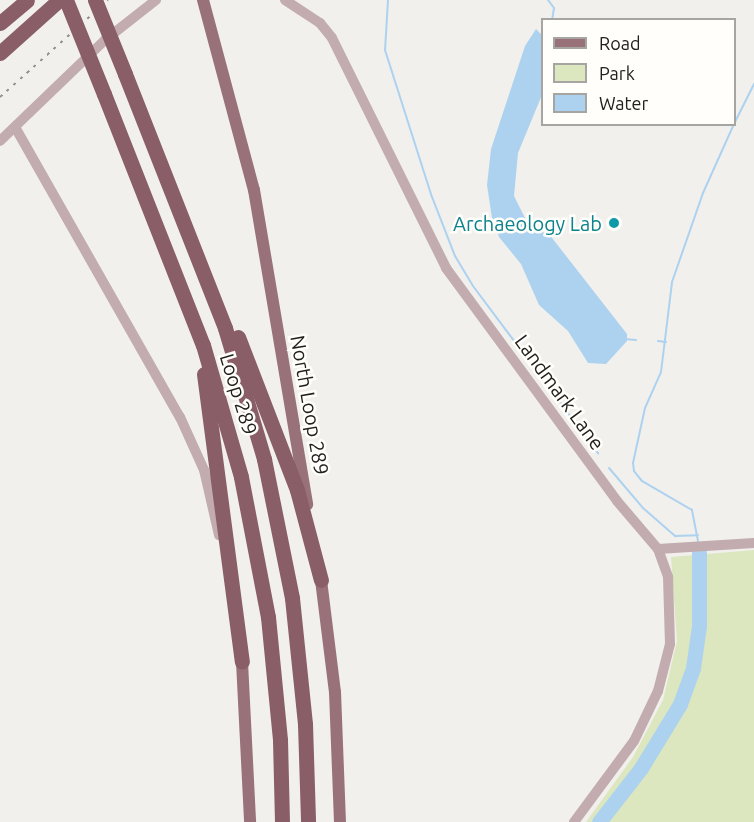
<!DOCTYPE html>
<style>
body{margin:0}
#map{position:relative;width:754px;height:822px;overflow:hidden;background:#f2f0ec;font-family:Ubuntu,sans-serif}
div>[style]{position:absolute}
[style*='--x']{left:calc(var(--x)*1px);top:calc(var(--y)*1px);width:calc(var(--w)*1px);rotate:calc(var(--a)*1deg)}
.green>*{inset:0;background:#dce6bf}
.water>*{inset:0;background:#acd2f0}
.stream>*{height:2px;margin:-1px;padding:0 1px;transform-origin:1px;border-radius:1px;background:#acd2f0}
.river>*{height:15px;margin:-7.5px;padding:0 7.5px;transform-origin:7.5px;border-radius:7.5px;background:#acd2f0}
.minor>*{height:10px;margin:-5px;padding:0 5px;transform-origin:5px;border-radius:5px;background:#c2acaf}
.major>*{height:12px;margin:-6px;padding:0 6px;transform-origin:6px;border-radius:6px;background:#997279}
.highway>*{height:15px;margin:-7.5px;padding:0 7.5px;transform-origin:7.5px;border-radius:7.5px;background:#895e66}
.rail>*{height:2px;margin-top:-1px;transform-origin:0;background:repeating-linear-gradient(90deg,#92918e 0 3px,transparent 0 9px)}
.highway-bridge>*{height:15px;margin:-7.5px;padding:0 7.5px;transform-origin:7.5px;border-radius:7.5px;background:#895e66}
.dots>*{width:16px;height:16px;translate:-50% -50%;box-sizing:border-box;border:3px solid #fffefa;border-radius:50%}
span{translate:-50% -50%;white-space:nowrap;text-align:center;line-height:1.15;-webkit-text-stroke:5px #fffefa;paint-order:stroke}
.culture-label{font-size:20px;color:#0d838f}
.right{translate:-100% -50%;text-align:right}
.street-label{font-size:20px;color:#21201f}
.legend{position:absolute;left:541px;top:18px;width:195px;height:108px;box-sizing:border-box;background:#fffefa;border:2px solid #a6a5a2;margin:0;padding:8px 10px;list-style:none;font-size:18px;color:#21201f}
.legend li{display:flex;align-items:center;gap:12px;height:30px}
.legend b{width:30px;border:2px solid #a6a5a2}
</style>
<div id="map">
<div class="green">
<div style="clip-path:polygon(754px 550px,754px 822px,586px 822px,633px 757px,663px 700px,677px 641px,671px 557px)"></div>
</div>
<div class="water">
<div style="clip-path:polygon(536px 29px,542px 35px,542px 95px,518px 153px,514px 196px,529px 226px,549px 234px,627px 334px,627px 341px,606px 364px,588px 363px,568px 331px,539px 305px,521px 264px,499px 237px,492px 218px,487px 185px,491px 149px,525px 46px)"></div>
</div>
<div class="stream">
<div style="--x:388;--y:0;--w:50;--a:93.4"></div>
<div style="--x:385;--y:50;--w:154;--a:72.3"></div>
<div style="--x:432;--y:197;--w:63;--a:68.7"></div>
<div style="--x:455;--y:256;--w:35;--a:59"></div>
<div style="--x:473;--y:286;--w:209;--a:53.2"></div>
<div style="--x:548;--y:0;--w:10;--a:53"></div>
<div style="--x:554;--y:8;--w:12;--a:99"></div>
<div style="--x:734;--y:124;--w:45;--a:-63.4"></div>
<div style="--x:624;--y:339;--w:12;--a:5"></div>
<div style="--x:658;--y:341;--w:8;--a:7"></div>
<div style="--x:609;--y:468;--w:52;--a:49.6"></div>
<div style="--x:643;--y:508;--w:43;--a:41.2"></div>
<div style="--x:675;--y:536;--w:23;--a:-2"></div>
<div style="--x:698;--y:541;--w:32;--a:-101"></div>
<div style="--x:692;--y:510;--w:58;--a:-149.9"></div>
<div style="--x:642;--y:481;--w:13;--a:-129"></div>
<div style="--x:634;--y:471;--w:8;--a:-97"></div>
<div style="--x:633;--y:463;--w:56;--a:-77.7"></div>
<div style="--x:645;--y:408;--w:39;--a:-66"></div>
<div style="--x:661;--y:372;--w:91;--a:-83"></div>
<div style="--x:672;--y:282;--w:94;--a:-70.8"></div>
<div style="--x:703;--y:193;--w:76;--a:-65.8"></div>
</div>
<div class="river">
<div style="--x:599;--y:822;--w:68;--a:-52.1"></div>
<div style="--x:641;--y:768;--w:75;--a:-58.6"></div>
<div style="--x:680;--y:704;--w:38;--a:-70"></div>
<div style="--x:693;--y:668;--w:42;--a:-81.9"></div>
<div style="--x:699;--y:626;--w:74;--a:-90"></div>
</div>
<div class="minor">
<div style="--x:285;--y:0;--w:42;--a:33.3"></div>
<div style="--x:320;--y:23;--w:19;--a:51"></div>
<div style="--x:332;--y:38;--w:257;--a:63.6"></div>
<div style="--x:446;--y:268;--w:289;--a:53.7"></div>
<div style="--x:617;--y:501;--w:63;--a:49.5"></div>
<div style="--x:658;--y:549;--w:30;--a:70"></div>
<div style="--x:668;--y:577;--w:67;--a:88.3"></div>
<div style="--x:670;--y:644;--w:49;--a:104.3"></div>
<div style="--x:658;--y:691;--w:55;--a:115.6"></div>
<div style="--x:634;--y:741;--w:101;--a:126.5"></div>
<div style="--x:15;--y:127;--w:334;--a:60.4"></div>
<div style="--x:180;--y:417;--w:58;--a:65.6"></div>
<div style="--x:204;--y:470;--w:67;--a:77"></div>
<div style="--x:0;--y:141;--w:146;--a:-43.9"></div>
<div style="--x:105;--y:40;--w:65;--a:-38.1"></div>
<div style="--x:658;--y:549;--w:96;--a:-3.6"></div>
</div>
<div class="major">
<div style="--x:203;--y:0;--w:197;--a:75"></div>
<div style="--x:254;--y:190;--w:319;--a:80.4"></div>
<div style="--x:320;--y:572;--w:121;--a:82.9"></div>
<div style="--x:335;--y:692;--w:130;--a:87.8"></div>
<div style="--x:242;--y:662;--w:160;--a:87.1"></div>
</div>
<div class="highway">
<div style="--x:0;--y:23;--w:35;--a:-40"></div>
<div style="--x:0;--y:53;--w:79;--a:-41.9"></div>
<div style="--x:125;--y:74;--w:273;--a:68.5"></div>
<div style="--x:225;--y:328;--w:137;--a:73.4"></div>
<div style="--x:264;--y:459;--w:142;--a:78.6"></div>
<div style="--x:292;--y:598;--w:127;--a:84.1"></div>
<div style="--x:305;--y:724;--w:98;--a:88.2"></div>
<div style="--x:104;--y:94;--w:270;--a:68.5"></div>
<div style="--x:203;--y:345;--w:137;--a:73.9"></div>
<div style="--x:241;--y:477;--w:143;--a:79.1"></div>
<div style="--x:268;--y:617;--w:124;--a:84.4"></div>
<div style="--x:280;--y:740;--w:82;--a:88.6"></div>
<div style="--x:238;--y:337;--w:164;--a:68.9"></div>
<div style="--x:297;--y:490;--w:93;--a:75.1"></div>
<div style="--x:204;--y:374;--w:290;--a:82.5"></div>
</div>
<div class="rail">
<div style="--x:0;--y:97;--w:145;--a:-41.9"></div>
</div>
<div class="highway-bridge">
<div style="--x:66;--y:0;--w:101;--a:68"></div>
<div style="--x:95;--y:0;--w:80;--a:67.9"></div>
</div>
<div class="dots">
<div style="left:614px;top:223px;background:#0f9aa8"></div>
</div>
<div class="culture-label">
<span class="right" style="left:602px;top:223px">Archaeology Lab</span>
</div>
<div class="street-label">
<span style="left:560px;top:392px;rotate:54deg">Landmark Lane</span>
<span style="left:239px;top:394px;rotate:73deg">Loop 289</span>
<span style="left:310px;top:405px;rotate:80deg">North Loop 289</span>
</div>
<ul class="legend">
<li><b style="height:8px;background:#997279"></b>Road</li>
<li><b style="height:16px;background:#dce6bf"></b>Park</li>
<li><b style="height:16px;background:#acd2f0"></b>Water</li>
</ul>
</div>
